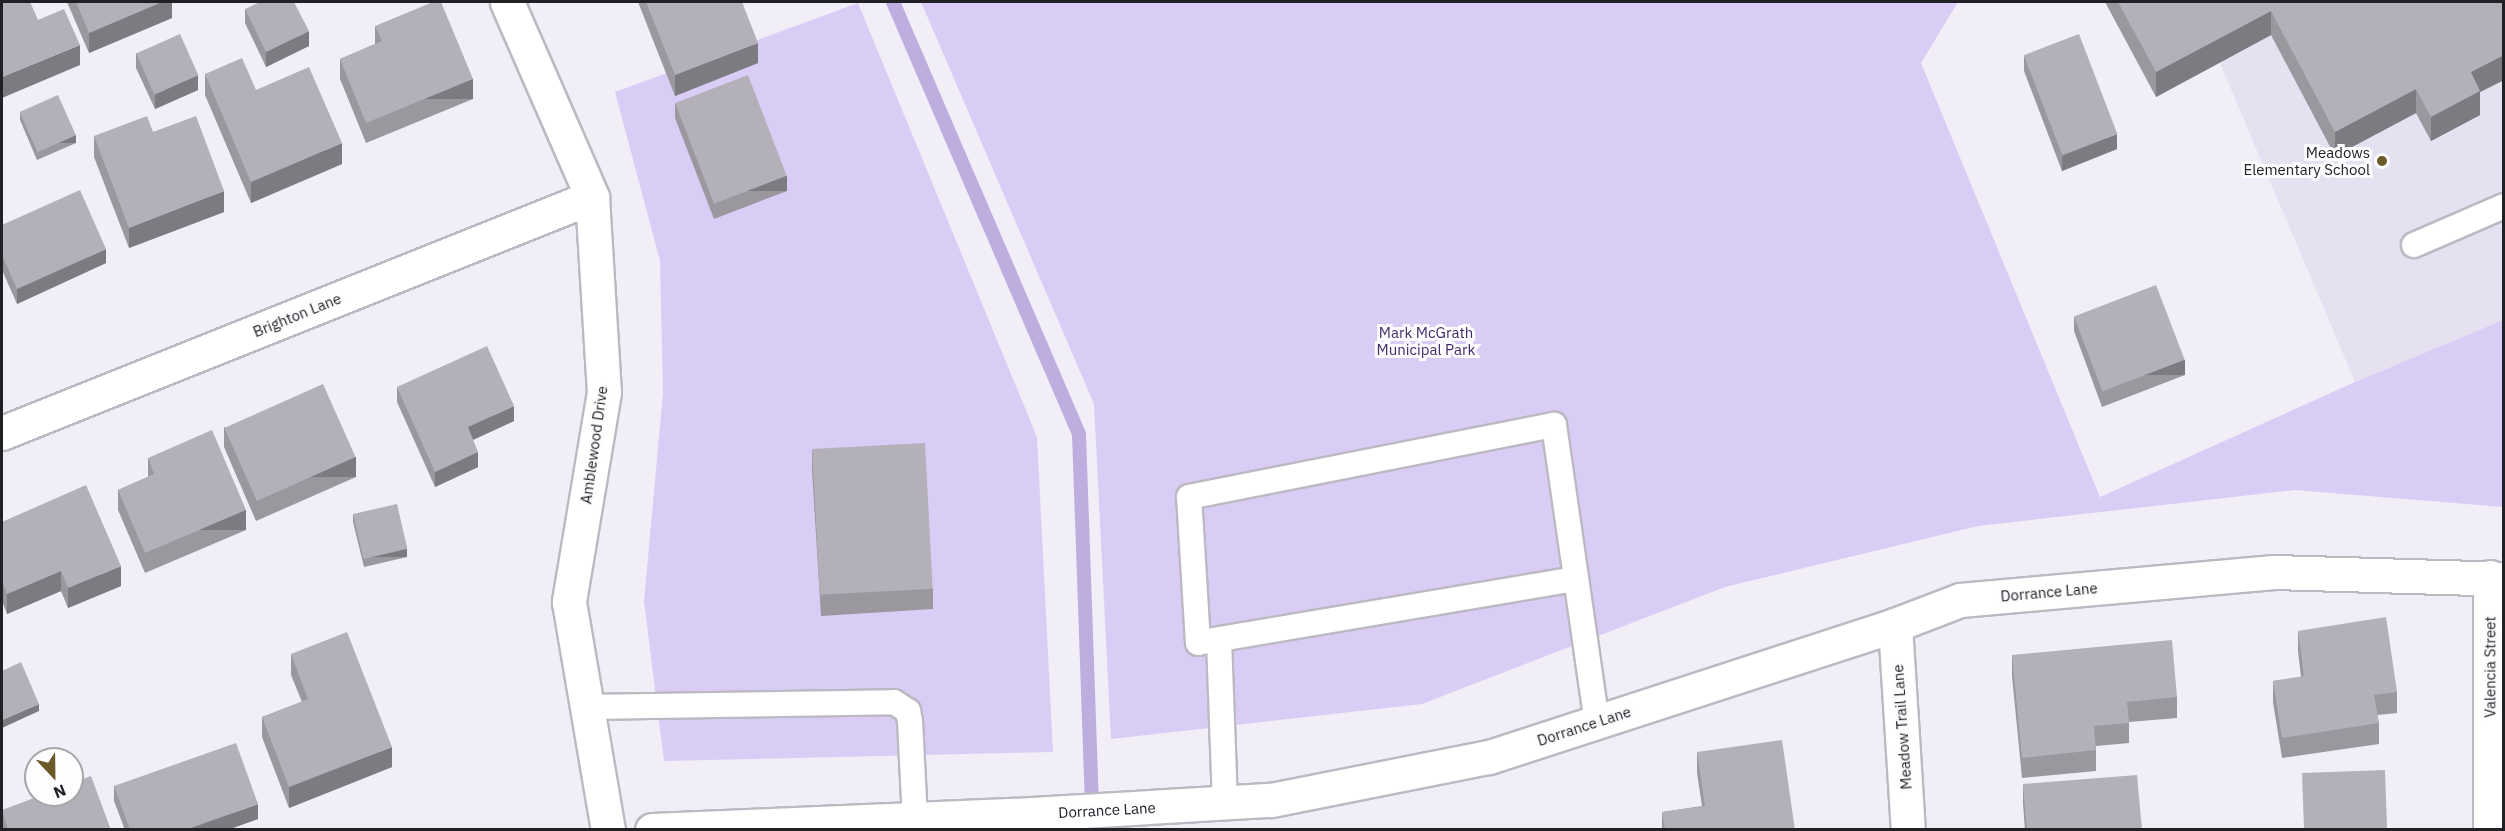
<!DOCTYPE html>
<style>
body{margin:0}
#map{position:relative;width:2505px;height:831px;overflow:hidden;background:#f1eef7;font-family:"IBM Plex Sans",sans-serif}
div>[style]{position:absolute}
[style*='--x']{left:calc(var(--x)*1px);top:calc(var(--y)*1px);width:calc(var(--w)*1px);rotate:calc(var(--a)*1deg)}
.built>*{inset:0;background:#e6e1f1}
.green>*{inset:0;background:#dacdf5}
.stream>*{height:14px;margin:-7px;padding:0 7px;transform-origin:7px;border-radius:7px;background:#beaee0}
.roads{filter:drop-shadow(2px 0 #bcb9c2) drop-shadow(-2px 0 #bcb9c2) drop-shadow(0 2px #bcb9c2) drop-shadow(0 -2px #bcb9c2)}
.service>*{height:24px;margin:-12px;padding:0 12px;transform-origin:12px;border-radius:12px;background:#fff}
.minor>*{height:33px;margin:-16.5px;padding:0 16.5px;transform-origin:16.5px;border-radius:16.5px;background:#fff}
.tertiary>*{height:33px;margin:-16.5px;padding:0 16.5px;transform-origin:16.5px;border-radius:16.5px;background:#fff}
.wall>*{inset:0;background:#9a979f}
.shaded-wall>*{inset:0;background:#7d7b82;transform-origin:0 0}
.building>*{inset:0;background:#b3b0b9;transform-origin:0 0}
.dots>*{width:16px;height:16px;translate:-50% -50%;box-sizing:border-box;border:3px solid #fdfdff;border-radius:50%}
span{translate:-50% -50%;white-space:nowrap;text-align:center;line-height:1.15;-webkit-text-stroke:6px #fdfdff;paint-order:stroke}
.poi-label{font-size:15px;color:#212024}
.right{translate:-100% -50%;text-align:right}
.street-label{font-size:15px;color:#212024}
.park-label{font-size:15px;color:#432b67}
.frame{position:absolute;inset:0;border:3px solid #212024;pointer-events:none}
.north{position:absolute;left:24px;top:747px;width:60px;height:60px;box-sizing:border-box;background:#fdfdff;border:2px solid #a5a5a7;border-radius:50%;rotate:158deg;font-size:16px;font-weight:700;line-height:24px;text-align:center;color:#212024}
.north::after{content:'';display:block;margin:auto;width:21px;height:27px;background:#6b5927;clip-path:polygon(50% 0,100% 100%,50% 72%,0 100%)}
</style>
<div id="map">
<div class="built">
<div style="clip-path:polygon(2194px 2px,2503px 2px,2503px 320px,2355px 382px)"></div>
</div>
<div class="green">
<div style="clip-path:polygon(921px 2px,1958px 2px,1921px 63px,2100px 497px,2355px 382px,2503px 320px,2503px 507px,2295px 490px,1978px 526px,1725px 587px,1422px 704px,1111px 739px,1094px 404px)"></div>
<div style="clip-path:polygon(858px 3px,1037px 437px,1053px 752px,664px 761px,644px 601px,663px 393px,660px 261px,615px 92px)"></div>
</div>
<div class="stream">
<div style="--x:893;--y:2;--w:470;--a:66.7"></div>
<div style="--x:1079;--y:434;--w:396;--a:88"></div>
</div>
<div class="roads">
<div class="service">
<div style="--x:2414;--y:245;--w:98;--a:-23.4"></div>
<div style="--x:1575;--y:579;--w:382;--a:170.4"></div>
<div style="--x:1198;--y:643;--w:146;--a:-93.5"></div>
<div style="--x:1189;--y:497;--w:372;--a:-11.2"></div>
<div style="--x:1554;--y:425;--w:300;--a:81.8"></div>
<div style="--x:1219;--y:640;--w:164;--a:87.9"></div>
<div style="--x:587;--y:707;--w:307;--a:-0.9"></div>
<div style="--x:894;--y:702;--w:17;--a:33"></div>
<div style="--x:908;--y:711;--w:10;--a:79"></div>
<div style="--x:910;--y:721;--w:98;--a:87.1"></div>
</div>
<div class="minor">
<div style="--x:507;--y:2;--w:213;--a:66.4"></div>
<div style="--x:592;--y:197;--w:195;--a:86.5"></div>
<div style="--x:604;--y:392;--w:213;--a:99.5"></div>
<div style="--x:569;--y:602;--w:231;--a:80.3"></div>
<div style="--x:2;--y:433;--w:635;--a:-21.8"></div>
<div style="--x:1895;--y:625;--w:205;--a:86.4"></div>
<div style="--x:2490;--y:830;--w:253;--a:-90"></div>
</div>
<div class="tertiary">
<div style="--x:652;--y:830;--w:363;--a:-2.4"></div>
<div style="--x:1015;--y:815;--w:256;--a:-3.4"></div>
<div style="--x:1271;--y:800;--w:222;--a:-11.2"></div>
<div style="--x:1489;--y:757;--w:427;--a:-18"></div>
<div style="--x:1895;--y:625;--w:70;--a:-21"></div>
<div style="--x:1960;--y:600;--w:315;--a:-5.1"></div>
<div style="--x:2274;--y:572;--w:230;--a:1.7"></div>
</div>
</div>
<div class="wall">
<div style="clip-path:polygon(67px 2px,172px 2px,172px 18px,89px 53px)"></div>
<div style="clip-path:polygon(638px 2px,742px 2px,758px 63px,675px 96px)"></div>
<div style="clip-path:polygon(2105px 2px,2504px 2px,2504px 80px,2480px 92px,2480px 115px,2431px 141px,2416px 113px,2335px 156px,2271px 35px,2156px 97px)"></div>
<div style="clip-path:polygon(245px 9px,309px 46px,266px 67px,245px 23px)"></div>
<div style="clip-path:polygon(375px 26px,473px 99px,366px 143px,340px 79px,340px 59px,375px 44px)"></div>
<div style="clip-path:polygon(136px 53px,198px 90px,155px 109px,136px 68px)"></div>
<div style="clip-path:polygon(2024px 56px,2117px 149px,2062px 171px,2024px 71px)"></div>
<div style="clip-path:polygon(205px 74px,256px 90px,342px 164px,251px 203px,205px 95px)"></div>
<div style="clip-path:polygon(675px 103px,787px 191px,714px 219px,675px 118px)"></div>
<div style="clip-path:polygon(20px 112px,76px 143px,37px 160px,20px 120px)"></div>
<div style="clip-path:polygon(153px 132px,224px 212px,129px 248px,94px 157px,94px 136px)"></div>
<div style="clip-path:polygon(2px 225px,106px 263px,17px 304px,2px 270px)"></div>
<div style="clip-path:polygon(2074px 317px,2185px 375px,2102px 407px,2074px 331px)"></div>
<div style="clip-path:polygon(397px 387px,514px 421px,473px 440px,478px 467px,435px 487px,397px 402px)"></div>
<div style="clip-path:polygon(224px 427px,356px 477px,256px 521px,224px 447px)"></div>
<div style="clip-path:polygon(812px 450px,933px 589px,933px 609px,821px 616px,812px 470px)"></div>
<div style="clip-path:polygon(148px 458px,246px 530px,145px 573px,118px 510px,118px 490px,148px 477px)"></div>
<div style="clip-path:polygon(353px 514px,407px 557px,364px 567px,353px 522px)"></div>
<div style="clip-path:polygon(2px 522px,121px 586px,68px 608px,61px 591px,7px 614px,2px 601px)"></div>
<div style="clip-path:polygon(2298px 631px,2397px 692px,2397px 713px,2377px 715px,2379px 723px,2379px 744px,2282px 758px,2273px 702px,2273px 681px,2301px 677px,2298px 651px)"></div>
<div style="clip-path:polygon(291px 654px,392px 767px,289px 808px,262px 737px,262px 717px,302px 702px,291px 675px)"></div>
<div style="clip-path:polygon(2012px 655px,2177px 697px,2177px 718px,2129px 722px,2129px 743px,2096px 746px,2096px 771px,2022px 778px,2012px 676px)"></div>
<div style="clip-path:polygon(1697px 752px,1795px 830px,1662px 830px,1662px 812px,1702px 806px,1697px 773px)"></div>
<div style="clip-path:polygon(2023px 784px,2142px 830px,2025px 830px,2023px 804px)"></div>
<div style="clip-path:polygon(114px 786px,258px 819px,227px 830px,125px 830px,114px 801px)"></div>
<div style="clip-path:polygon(2px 810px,111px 830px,2px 830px)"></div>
</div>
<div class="shaded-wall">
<div style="clip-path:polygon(162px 2px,172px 2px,172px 18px,89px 53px,89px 33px)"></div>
<div style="clip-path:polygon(2271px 11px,2271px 35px,2156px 97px,2156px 72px)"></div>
<div style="clip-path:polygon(309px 31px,309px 46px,266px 67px,266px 52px)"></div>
<div style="clip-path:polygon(758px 43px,758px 63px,675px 96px,675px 75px)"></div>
<div style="clip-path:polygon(80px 45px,80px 65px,2px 98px,2px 77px)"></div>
<div style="clip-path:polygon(2504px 55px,2504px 80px,2480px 92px,2480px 115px,2431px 141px,2431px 117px,2471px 72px)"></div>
<div style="clip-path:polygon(198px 75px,198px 90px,155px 109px,155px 94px)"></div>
<div style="left:473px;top:79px;width:20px;height:116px;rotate:90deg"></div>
<div style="clip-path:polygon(2416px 89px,2416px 113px,2335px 156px,2335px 132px)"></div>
<div style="clip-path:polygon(2117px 134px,2117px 149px,2062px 171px,2062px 156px)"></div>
<div style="left:76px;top:135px;width:8px;height:43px;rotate:90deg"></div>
<div style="clip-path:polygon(342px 143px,342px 164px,251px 203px,251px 182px)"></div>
<div style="left:787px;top:176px;width:15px;height:78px;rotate:90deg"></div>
<div style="clip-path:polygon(224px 191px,224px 212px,129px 248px,129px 228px)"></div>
<div style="clip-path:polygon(106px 249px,106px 263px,17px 304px,17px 289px)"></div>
<div style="left:2185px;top:360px;width:15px;height:89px;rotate:90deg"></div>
<div style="clip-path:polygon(514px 406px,514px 421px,468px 442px,468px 427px)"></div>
<div style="clip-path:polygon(478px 452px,478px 467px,435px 487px,435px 472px)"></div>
<div style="left:356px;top:457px;width:20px;height:109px;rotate:90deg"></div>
<div style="left:246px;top:510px;width:20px;height:110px;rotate:90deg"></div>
<div style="left:407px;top:549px;width:8px;height:44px;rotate:90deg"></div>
<div style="clip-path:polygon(121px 566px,121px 586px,68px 608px,68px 588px)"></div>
<div style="clip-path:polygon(61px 571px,61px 591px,7px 614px,7px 594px)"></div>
<div style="clip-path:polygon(39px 704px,39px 711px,2px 728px,2px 720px)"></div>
<div style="clip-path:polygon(392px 747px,392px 767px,289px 808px,289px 787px)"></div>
<div style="clip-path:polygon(258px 804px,258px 819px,227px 830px,185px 830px)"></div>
</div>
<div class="building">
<div style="clip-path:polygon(2px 2px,30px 2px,38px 20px,64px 9px,80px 45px,2px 77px)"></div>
<div style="clip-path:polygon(76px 2px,162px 2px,89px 33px)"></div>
<div style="clip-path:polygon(260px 2px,294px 2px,309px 31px,266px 52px,245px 9px)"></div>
<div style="clip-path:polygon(433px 2px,441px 2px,473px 79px,366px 123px,340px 59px,382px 41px,375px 26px)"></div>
<div style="clip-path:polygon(646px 2px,742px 2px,758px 43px,675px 75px)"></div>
<div style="clip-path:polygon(2118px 2px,2504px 2px,2504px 55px,2471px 72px,2480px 91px,2431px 117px,2416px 89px,2335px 132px,2271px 11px,2156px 72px)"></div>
<div style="left:180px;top:34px;width:45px;height:48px;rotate:66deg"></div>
<div style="left:2079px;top:34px;width:107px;height:59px;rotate:69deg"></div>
<div style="clip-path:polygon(242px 58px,256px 90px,309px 67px,342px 143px,251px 182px,205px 74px)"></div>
<div style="left:748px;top:75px;width:108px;height:78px;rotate:69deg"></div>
<div style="left:58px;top:95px;width:44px;height:42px;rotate:66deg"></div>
<div style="clip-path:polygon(147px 116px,153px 132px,196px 116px,224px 191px,129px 228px,94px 136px)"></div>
<div style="clip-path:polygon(80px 190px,106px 249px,17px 289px,2px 255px,2px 225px)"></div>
<div style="left:2156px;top:285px;width:80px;height:88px;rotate:69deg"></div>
<div style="clip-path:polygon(487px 346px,514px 406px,468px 427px,478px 452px,435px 472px,397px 387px)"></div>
<div style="left:323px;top:384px;width:80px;height:108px;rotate:66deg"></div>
<div style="clip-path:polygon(212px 430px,246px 510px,145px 553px,118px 490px,154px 474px,148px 458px)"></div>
<div style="left:925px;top:443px;width:146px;height:113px;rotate:87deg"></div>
<div style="clip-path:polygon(86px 485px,121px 566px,68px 588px,61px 571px,7px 594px,2px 581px,2px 522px)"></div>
<div style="left:397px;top:504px;width:46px;height:45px;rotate:77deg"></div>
<div style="clip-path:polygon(2386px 617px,2397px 692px,2374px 695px,2379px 723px,2282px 738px,2273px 681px,2304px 676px,2298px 631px)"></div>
<div style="clip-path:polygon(347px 632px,392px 747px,289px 787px,262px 717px,308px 699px,291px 654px)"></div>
<div style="clip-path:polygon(2172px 640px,2177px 697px,2127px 702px,2129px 723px,2094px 726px,2096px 750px,2022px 758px,2012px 655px)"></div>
<div style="clip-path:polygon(21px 662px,39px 704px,2px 720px,2px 671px)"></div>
<div style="clip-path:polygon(1782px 740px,1795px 830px,1665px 830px,1662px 812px,1705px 806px,1697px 752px)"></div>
<div style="clip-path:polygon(236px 743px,258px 804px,185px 830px,130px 830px,114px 786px)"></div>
<div style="left:2385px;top:770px;width:60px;height:83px;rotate:88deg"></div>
<div style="clip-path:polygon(2137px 775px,2142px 830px,2027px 830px,2023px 784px)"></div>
<div style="clip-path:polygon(91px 776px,111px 830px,8px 830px,2px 810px,42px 795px,72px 795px,72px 783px)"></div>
</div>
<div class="dots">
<div style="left:2382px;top:161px;background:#6b5927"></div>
</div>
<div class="poi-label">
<span class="right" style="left:2370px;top:161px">Meadows<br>Elementary School</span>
</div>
<div class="street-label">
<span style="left:297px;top:315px;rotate:-22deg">Brighton Lane</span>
<span style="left:594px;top:445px;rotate:-82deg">Amblewood Drive</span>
<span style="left:2049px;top:592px;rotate:-5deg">Dorrance Lane</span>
<span style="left:2490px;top:667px;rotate:-90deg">Valencia Street</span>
<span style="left:1584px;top:726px;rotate:-18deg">Dorrance Lane</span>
<span style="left:1902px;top:727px;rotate:-94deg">Meadow Trail Lane</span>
<span style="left:1107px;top:810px;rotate:-3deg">Dorrance Lane</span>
</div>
<div class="park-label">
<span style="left:1426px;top:341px">Mark McGrath<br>Municipal Park</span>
</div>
<div class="frame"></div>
<div class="north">N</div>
</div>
